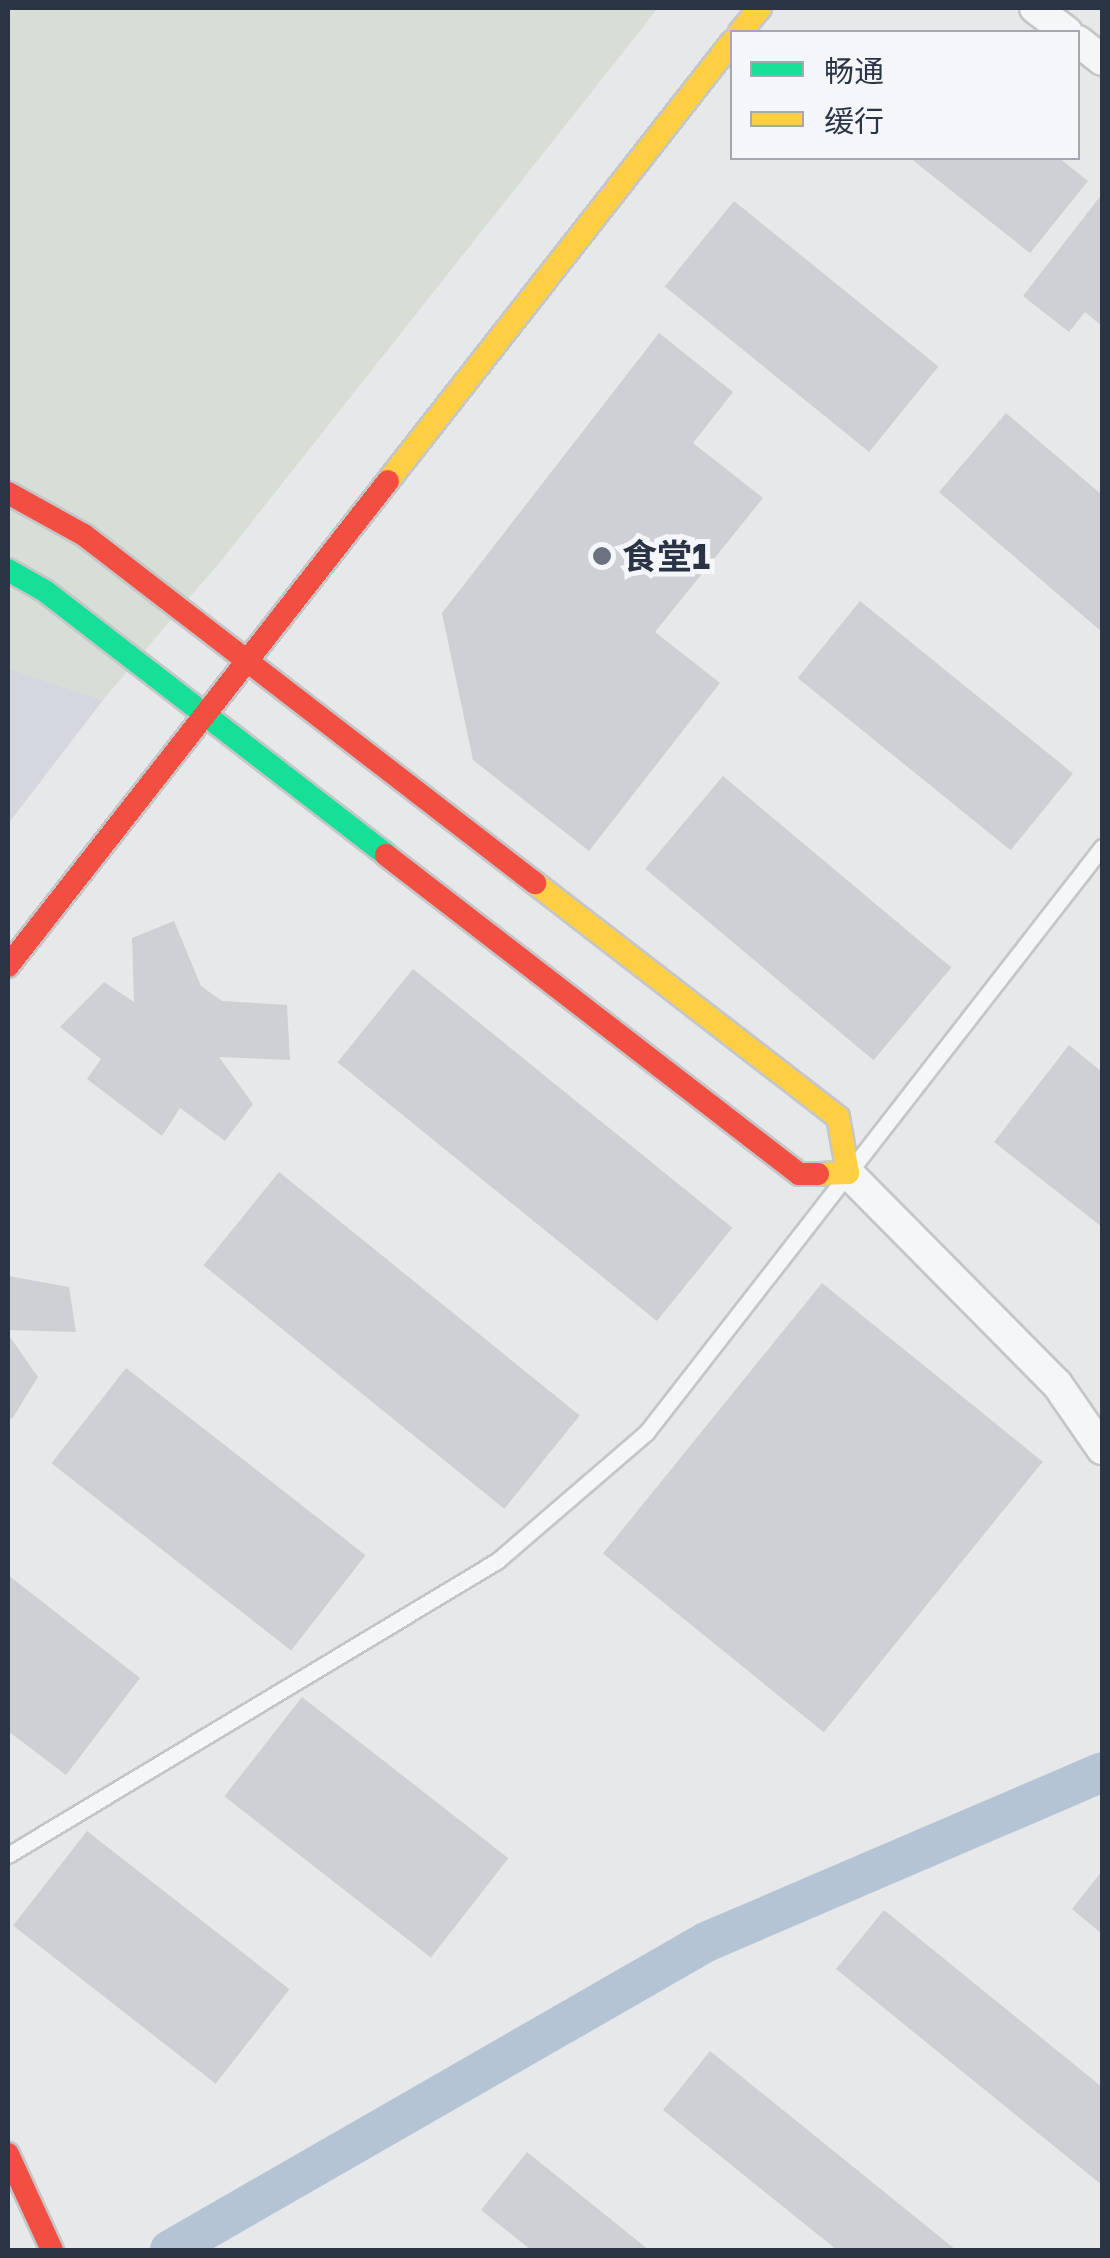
<!DOCTYPE html>
<meta charset="utf-8">
<style>
body{margin:0}
#map{position:relative;width:1110px;height:2258px;overflow:hidden;background:#e6e8ea;font-family:"Golos Text","Noto Sans SC",sans-serif}
div>[style]{position:absolute}
[style*='--x']{left:calc(var(--x)*1px);top:calc(var(--y)*1px);width:calc(var(--w)*1px);rotate:calc(var(--a)*1deg)}
.built>*{inset:0;background:#d4d7dd}
.green>*{inset:0;background:#d6ded6}
.canal>*{height:40px;margin:-20px;padding:0 20px;transform-origin:20px;border-radius:20px;background:#b4c4d5}
.building>*{inset:0;background:#ced0d3;transform-origin:0 0}
.roads{filter:drop-shadow(2px 0 #c4c6c8) drop-shadow(-2px 0 #c4c6c8) drop-shadow(0 2px #c4c6c8) drop-shadow(0 -2px #c4c6c8)}
.lane>*{height:15px;margin:-7.5px;padding:0 7.5px;transform-origin:7.5px;border-radius:7.5px;background:#f5f6f7}
.street>*{height:30px;margin:-15px;padding:0 15px;transform-origin:15px;border-radius:15px;background:#f5f6f7}
.fast>*{height:22px;margin:-11px;padding:0 11px;transform-origin:11px;border-radius:11px;background:#16e098}
.slow>*{height:22px;margin:-11px;padding:0 11px;transform-origin:11px;border-radius:11px;background:#ffcf43}
.jam>*{height:22px;margin:-11px;padding:0 11px;transform-origin:11px;border-radius:11px;background:#f24e42}
.dots>*{width:28px;height:28px;translate:-50% -50%;box-sizing:border-box;border:5px solid #f4f6f9;border-radius:50%}
span{translate:-50% -50%;white-space:nowrap;text-align:center;line-height:1.15;-webkit-text-stroke:10px #f4f6f9;paint-order:stroke}
.poi-label{font-size:35px;color:#2b3445;font-weight:700}
.left{translate:0 -50%;text-align:left}
.frame{position:absolute;inset:0;border:10px solid #2b3445;pointer-events:none}
.legend{position:absolute;left:730px;top:30px;width:350px;height:130px;box-sizing:border-box;background:#f4f6f9;border:2px solid #a4a8b1;margin:0;padding:12px 18px;list-style:none;font-size:30px;color:#2b3445}
.legend li{display:flex;align-items:center;gap:20px;height:50px}
.legend b{width:50px;border:2px solid #a4a8b1}
</style>
<div id="map">
<div class="built">
<div style="clip-path:polygon(8px 668px,103px 700px,8px 824px)"></div>
</div>
<div class="green">
<div style="clip-path:polygon(8px 8px,658px 8px,224px 557px,103px 700px,8px 668px)"></div>
</div>
<div class="canal">
<div style="--x:170;--y:2250;--w:618;--a:-29.88"></div>
<div style="--x:706;--y:1942;--w:431;--a:-23.2"></div>
</div>
<div class="building">
<div style="clip-path:polygon(910px 158px,1059px 158px,1088px 181px,1030px 253px)"></div>
<div style="clip-path:polygon(1102px 194px,1102px 326px,1085px 312px,1069px 332px,1023px 296px)"></div>
<div style="left:734px;top:201px;width:263px;height:110px;rotate:39deg"></div>
<div style="clip-path:polygon(659px 333px,733px 392px,693px 443px,763px 498px,655px 632px,720px 683px,589px 851px,473px 760px,442px 613px)"></div>
<div style="clip-path:polygon(1006px 413px,1102px 495px,1102px 632px,939px 492px)"></div>
<div style="left:860px;top:601px;width:274px;height:99px;rotate:39deg"></div>
<div style="left:723px;top:776px;width:298px;height:121px;rotate:40deg"></div>
<div style="clip-path:polygon(174px 921px,201px 986px,222px 1001px,287px 1005px,290px 1060px,219px 1057px,253px 1104px,225px 1141px,180px 1108px,162px 1136px,87px 1079px,101px 1059px,60px 1027px,104px 982px,134px 1002px,132px 938px)"></div>
<div style="left:413px;top:969px;width:411px;height:120px;rotate:39deg"></div>
<div style="clip-path:polygon(1069px 1045px,1102px 1072px,1102px 1227px,994px 1142px)"></div>
<div style="left:279px;top:1172px;width:387px;height:120px;rotate:39deg"></div>
<div style="clip-path:polygon(8px 1276px,69px 1287px,76px 1332px,8px 1330px)"></div>
<div style="left:822px;top:1283px;width:284px;height:348px;rotate:39deg"></div>
<div style="clip-path:polygon(8px 1334px,38px 1377px,12px 1419px,8px 1416px)"></div>
<div style="left:126px;top:1368px;width:304px;height:121px;rotate:38deg"></div>
<div style="clip-path:polygon(8px 1575px,140px 1678px,66px 1775px,8px 1731px)"></div>
<div style="left:302px;top:1697px;width:262px;height:126px;rotate:38deg"></div>
<div style="left:87px;top:1831px;width:257px;height:120px;rotate:38deg"></div>
<div style="clip-path:polygon(1102px 1871px,1102px 1934px,1072px 1909px)"></div>
<div style="clip-path:polygon(884px 1910px,1102px 2087px,1102px 2185px,836px 1969px)"></div>
<div style="clip-path:polygon(710px 2051px,956px 2250px,837px 2250px,663px 2110px)"></div>
<div style="clip-path:polygon(527px 2152px,649px 2250px,531px 2250px,481px 2210px)"></div>
</div>
<div class="roads">
<div class="lane">
<div style="--x:8;--y:1855;--w:571;--a:-31.02"></div>
<div style="--x:497;--y:1561;--w:196;--a:-40.7"></div>
<div style="--x:646;--y:1433;--w:743;--a:-52.11"></div>
</div>
<div class="street">
<div style="--x:1035;--y:8;--w:40;--a:37"></div>
<div style="--x:1078;--y:41;--w:31;--a:38"></div>
<div style="--x:848;--y:1173;--w:297;--a:45.3"></div>
<div style="--x:1057;--y:1384;--w:79;--a:55.3"></div>
</div>
<div class="fast">
<div style="--x:8;--y:570;--w:43;--a:29.6"></div>
<div style="--x:45;--y:591;--w:431;--a:37.7"></div>
</div>
<div class="slow">
<div style="--x:740;--y:32;--w:31;--a:-50"></div>
<div style="--x:388;--y:481;--w:558;--a:-51.92"></div>
<div style="--x:535;--y:883;--w:383;--a:37.7"></div>
<div style="--x:838;--y:1117;--w:57;--a:79.9"></div>
<div style="--x:848;--y:1173;--w:30;--a:178"></div>
</div>
<div class="jam">
<div style="--x:8;--y:493;--w:87;--a:28.9"></div>
<div style="--x:84;--y:535;--w:570;--a:37.65"></div>
<div style="--x:386;--y:855;--w:522;--a:37.68"></div>
<div style="--x:799;--y:1174;--w:19;--a:0"></div>
<div style="--x:8;--y:966;--w:616;--a:-51.92"></div>
<div style="--x:8;--y:2154;--w:106;--a:65.4"></div>
</div>
</div>
<div class="dots">
<div style="left:602px;top:556px;background:#6c737f"></div>
</div>
<div class="poi-label">
<span class="left" style="left:622px;top:556px">食堂1</span>
</div>
<div class="frame"></div>
<ul class="legend">
<li><b style="height:12px;background:#16e098"></b>畅通</li>
<li><b style="height:12px;background:#ffcf43"></b>缓行</li>
</ul>
</div>
